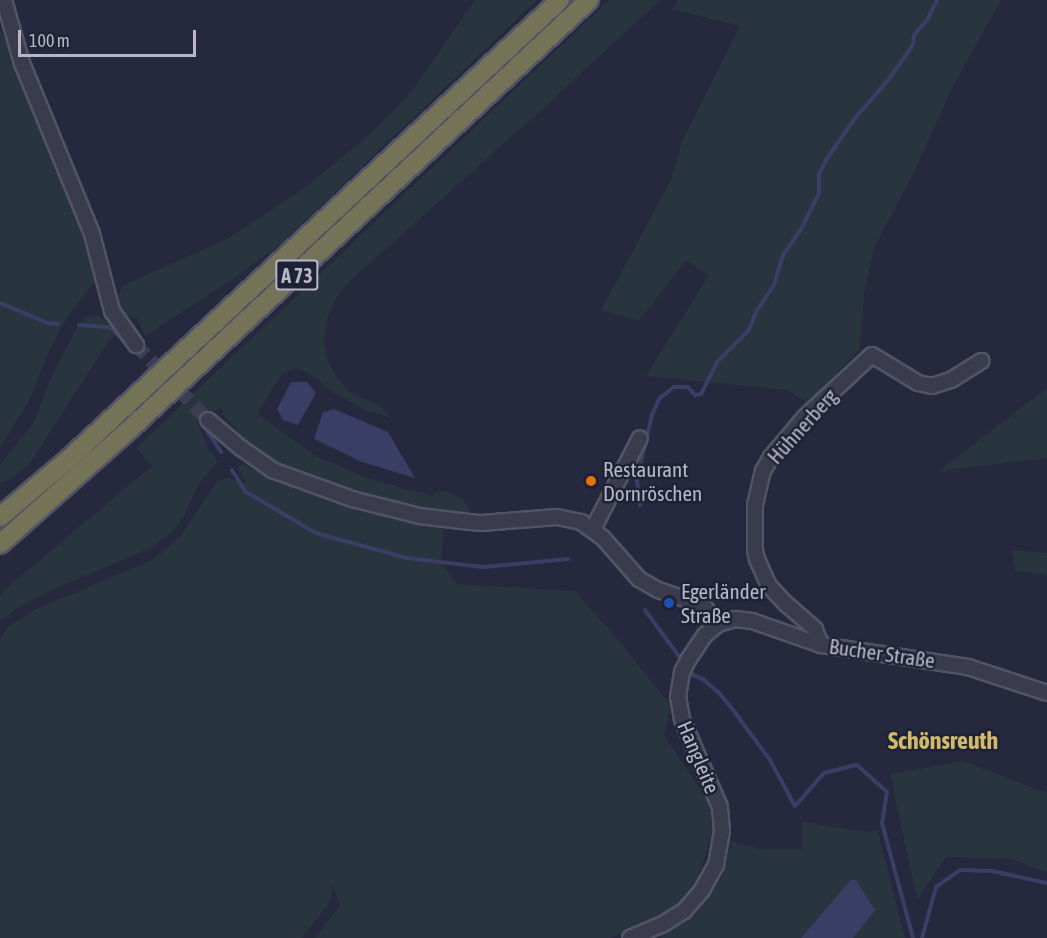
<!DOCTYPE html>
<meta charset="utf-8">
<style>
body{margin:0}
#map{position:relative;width:1047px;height:938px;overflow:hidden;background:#26283e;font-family:"Asap Condensed",sans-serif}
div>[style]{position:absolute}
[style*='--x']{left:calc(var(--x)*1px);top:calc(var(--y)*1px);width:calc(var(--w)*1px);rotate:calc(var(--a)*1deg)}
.green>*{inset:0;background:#28353f}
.water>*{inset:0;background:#3b3e64}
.stream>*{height:4px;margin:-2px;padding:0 2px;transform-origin:2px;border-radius:2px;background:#3b3e64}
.minor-tunnel>*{height:14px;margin-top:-7px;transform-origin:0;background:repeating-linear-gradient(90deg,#3c3d53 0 14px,transparent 0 21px)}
.roads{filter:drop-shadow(2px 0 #525466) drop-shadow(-2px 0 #525466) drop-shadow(0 2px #525466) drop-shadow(0 -2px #525466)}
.minor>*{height:14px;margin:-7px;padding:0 7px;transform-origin:7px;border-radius:7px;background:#3a3c4e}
.motorway>*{height:18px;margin:-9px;padding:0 9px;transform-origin:9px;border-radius:9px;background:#747358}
.dots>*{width:16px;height:16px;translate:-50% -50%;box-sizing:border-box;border:3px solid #1f2134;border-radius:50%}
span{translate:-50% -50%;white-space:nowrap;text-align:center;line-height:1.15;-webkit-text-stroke:5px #1f2134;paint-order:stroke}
.shield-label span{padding:2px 4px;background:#1f2134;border:2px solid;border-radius:4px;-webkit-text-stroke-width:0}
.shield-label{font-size:20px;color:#b7b7c9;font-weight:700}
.street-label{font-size:21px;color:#b7b7c9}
.poi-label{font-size:21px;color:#b7b7c9}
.left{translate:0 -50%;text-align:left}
.quarter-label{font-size:24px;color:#d0b96b;font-weight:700}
.scale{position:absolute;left:18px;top:30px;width:178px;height:27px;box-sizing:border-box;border:3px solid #b7b7c9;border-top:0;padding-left:8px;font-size:18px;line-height:21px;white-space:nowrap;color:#b7b7c9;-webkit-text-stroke:4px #1f2134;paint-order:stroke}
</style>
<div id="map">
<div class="green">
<div style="clip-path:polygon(475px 0,537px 0,280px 245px,233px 279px,145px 336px,137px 319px,124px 315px,118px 299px,122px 286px,229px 238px,306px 187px,363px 140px,409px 95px)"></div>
<div style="clip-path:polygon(609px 0,660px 0,537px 114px,352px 279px,337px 296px,327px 319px,324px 341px,327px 359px,335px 375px,352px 393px,379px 405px,392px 418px,365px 410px,334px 393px,315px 377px,301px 369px,291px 369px,283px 373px,257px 413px,314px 455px,367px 478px,432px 496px,438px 491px,451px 492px,463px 500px,471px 510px,467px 514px,451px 515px,419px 511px,278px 467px,240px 441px,237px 429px,223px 416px,222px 409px,210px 411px,201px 416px,198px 424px,208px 448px,218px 461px,198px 485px,183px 518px,171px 533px,151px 548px,56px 588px,17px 608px,0 621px,0 597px,10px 585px,152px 466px,136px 448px)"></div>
<div style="clip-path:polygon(678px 0,1001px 0,951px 90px,916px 168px,874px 248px,864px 294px,860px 349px,808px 403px,787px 390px,646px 376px,709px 275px,686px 260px,639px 321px,601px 310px,670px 182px,683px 139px,740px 26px,672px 9px)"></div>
<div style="clip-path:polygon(0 27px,88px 245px,95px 281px,67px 317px,49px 351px,27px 405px,0 447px)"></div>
<div style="clip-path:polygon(97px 316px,111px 322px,122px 332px,110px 339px,30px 463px,13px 477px,0 483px,0 465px,34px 422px,51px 378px,75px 331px,85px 317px)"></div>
<div style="clip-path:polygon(1047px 388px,1047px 458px,939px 471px)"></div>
<div style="clip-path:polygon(243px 465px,308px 493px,356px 509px,444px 528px,441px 562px,457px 584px,575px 591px,620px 642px,671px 706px,664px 735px,713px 809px,715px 823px,693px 894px,671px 914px,610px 938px,315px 938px,340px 906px,333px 885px,330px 902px,302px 938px,0 938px,0 639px,7px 628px,34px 610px,152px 560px,179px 538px,217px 481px,229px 478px,247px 484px,237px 467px)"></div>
<div style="clip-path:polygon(1012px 550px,1047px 553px,1047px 575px,1015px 571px)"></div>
<div style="clip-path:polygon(963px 761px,1047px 793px,1047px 873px,1012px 859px,946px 857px,917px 899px,890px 774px)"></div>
<div style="clip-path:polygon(802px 822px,868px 832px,877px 829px,905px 938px,661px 938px,660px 930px,689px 910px,695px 915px,721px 879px,732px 841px,760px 849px,802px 849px)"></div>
</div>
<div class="water">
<div style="clip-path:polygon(291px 382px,307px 382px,316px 393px,298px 425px,283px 420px,277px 409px)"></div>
<div style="clip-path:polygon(334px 409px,388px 432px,415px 478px,362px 462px,314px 439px,323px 412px)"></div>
<div style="clip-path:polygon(851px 880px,856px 880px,875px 910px,853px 938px,801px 938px)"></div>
</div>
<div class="stream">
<div style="--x:0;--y:303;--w:52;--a:22.6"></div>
<div style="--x:48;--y:323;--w:10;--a:6"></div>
<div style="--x:79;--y:325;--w:31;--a:4"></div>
<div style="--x:110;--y:327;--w:35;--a:45"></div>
<div style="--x:205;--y:428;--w:29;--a:56"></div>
<div style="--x:232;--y:470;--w:26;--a:58"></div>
<div style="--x:246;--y:492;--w:81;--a:30.4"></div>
<div style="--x:316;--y:533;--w:94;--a:15.4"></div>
<div style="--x:407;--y:558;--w:77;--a:6.8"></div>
<div style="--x:483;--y:567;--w:85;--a:-5.4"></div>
<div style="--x:640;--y:505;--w:26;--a:-97"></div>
<div style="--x:637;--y:479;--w:66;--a:-76.8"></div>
<div style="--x:652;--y:415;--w:17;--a:-66"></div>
<div style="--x:659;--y:399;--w:19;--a:-39"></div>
<div style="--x:674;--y:387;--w:14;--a:0"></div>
<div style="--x:688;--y:387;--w:11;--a:49"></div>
<div style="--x:695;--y:395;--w:6;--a:-9"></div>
<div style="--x:701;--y:394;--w:37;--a:-63"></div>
<div style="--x:718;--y:361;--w:44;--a:-45"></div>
<div style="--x:749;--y:330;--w:19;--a:-69"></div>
<div style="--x:756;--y:312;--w:32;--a:-56"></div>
<div style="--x:774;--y:285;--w:31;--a:-73"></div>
<div style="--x:783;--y:255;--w:29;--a:-55"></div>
<div style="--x:800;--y:231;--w:42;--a:-63.4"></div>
<div style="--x:819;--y:193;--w:19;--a:-90"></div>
<div style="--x:819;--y:174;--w:16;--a:-63"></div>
<div style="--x:826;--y:160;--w:51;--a:-55.4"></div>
<div style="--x:855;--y:118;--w:52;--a:-48.9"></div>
<div style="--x:889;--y:79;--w:42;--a:-54.8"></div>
<div style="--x:913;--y:45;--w:10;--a:-84"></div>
<div style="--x:914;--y:35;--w:20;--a:-49"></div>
<div style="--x:927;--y:20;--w:22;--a:-63"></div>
<div style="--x:645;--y:610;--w:66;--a:53.7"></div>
<div style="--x:688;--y:669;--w:8;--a:50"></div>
<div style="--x:693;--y:675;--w:12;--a:24"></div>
<div style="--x:704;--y:680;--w:21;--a:41"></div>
<div style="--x:720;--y:694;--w:26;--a:51"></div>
<div style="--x:736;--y:714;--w:57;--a:53.5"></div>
<div style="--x:770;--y:760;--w:52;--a:61.5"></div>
<div style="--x:795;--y:806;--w:44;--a:-48.7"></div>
<div style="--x:824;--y:773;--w:34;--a:-14"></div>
<div style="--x:857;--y:765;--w:40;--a:42"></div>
<div style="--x:887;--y:792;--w:31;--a:99"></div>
<div style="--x:882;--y:823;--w:119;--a:74.9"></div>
<div style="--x:922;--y:938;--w:53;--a:-74.6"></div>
<div style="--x:936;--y:887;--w:29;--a:-35"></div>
<div style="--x:960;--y:870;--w:32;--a:2"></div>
<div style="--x:992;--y:871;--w:56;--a:12.3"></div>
</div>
<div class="minor-tunnel">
<div style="--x:136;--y:345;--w:104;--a:46.2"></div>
</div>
<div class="roads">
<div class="minor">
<div style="--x:4;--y:0;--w:66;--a:74.1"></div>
<div style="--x:22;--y:63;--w:185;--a:67.7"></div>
<div style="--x:92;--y:234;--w:80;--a:75.4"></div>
<div style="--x:112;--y:311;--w:42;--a:54.8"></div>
<div style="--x:208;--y:420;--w:43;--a:40.3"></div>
<div style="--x:241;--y:448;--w:38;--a:35"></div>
<div style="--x:272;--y:470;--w:85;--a:19.9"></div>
<div style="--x:352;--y:499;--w:70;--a:14"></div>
<div style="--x:420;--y:516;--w:41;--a:7"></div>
<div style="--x:461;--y:521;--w:20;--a:6"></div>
<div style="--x:481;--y:523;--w:76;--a:-4.5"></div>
<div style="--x:557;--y:517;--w:25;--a:12"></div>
<div style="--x:581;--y:522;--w:27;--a:36"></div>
<div style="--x:603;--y:538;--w:55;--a:48.7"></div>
<div style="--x:639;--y:579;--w:22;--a:30"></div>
<div style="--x:658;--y:590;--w:47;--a:18.4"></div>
<div style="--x:703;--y:605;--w:24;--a:52"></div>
<div style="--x:593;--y:529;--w:102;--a:-62.7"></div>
<div style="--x:821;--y:645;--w:17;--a:-111"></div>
<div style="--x:815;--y:629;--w:38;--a:-139"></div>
<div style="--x:786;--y:604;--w:25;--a:-133"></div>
<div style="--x:769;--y:586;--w:30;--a:-114"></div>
<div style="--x:757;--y:559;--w:9;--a:-103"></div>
<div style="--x:755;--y:550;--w:45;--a:-90"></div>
<div style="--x:755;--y:505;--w:35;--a:-77"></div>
<div style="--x:763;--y:471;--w:16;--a:-60"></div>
<div style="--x:771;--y:457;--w:52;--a:-49.6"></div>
<div style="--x:805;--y:417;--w:91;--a:-42.8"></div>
<div style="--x:872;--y:355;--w:54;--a:31.3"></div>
<div style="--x:918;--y:383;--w:14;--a:12"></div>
<div style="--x:932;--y:386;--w:20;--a:-18"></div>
<div style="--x:951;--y:380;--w:36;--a:-32"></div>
<div style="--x:630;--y:938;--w:36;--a:-23"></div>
<div style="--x:663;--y:924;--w:25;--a:-32"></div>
<div style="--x:684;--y:911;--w:28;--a:-49"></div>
<div style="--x:702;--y:890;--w:29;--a:-61"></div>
<div style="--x:716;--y:865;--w:35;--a:-80"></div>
<div style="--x:722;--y:831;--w:24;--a:-95"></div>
<div style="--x:720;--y:807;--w:96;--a:-113.4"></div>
<div style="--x:682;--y:719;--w:22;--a:-100"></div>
<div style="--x:678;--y:697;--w:25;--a:-81"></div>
<div style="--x:682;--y:672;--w:13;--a:-63"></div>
<div style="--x:688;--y:660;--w:30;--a:-56"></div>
<div style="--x:705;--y:635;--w:17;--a:-40"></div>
<div style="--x:718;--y:624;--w:18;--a:-16"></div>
<div style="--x:735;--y:619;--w:17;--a:7"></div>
<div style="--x:752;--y:621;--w:73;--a:19.2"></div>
<div style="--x:821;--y:645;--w:149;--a:8.5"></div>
<div style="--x:968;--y:667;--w:83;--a:18.2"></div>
</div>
<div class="motorway">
<div style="--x:0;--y:517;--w:93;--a:-40.2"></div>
<div style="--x:71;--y:457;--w:669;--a:-43.06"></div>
<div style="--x:0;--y:544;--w:175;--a:-41.5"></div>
<div style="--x:131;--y:428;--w:627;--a:-43.06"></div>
</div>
</div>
<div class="dots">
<div style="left:591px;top:481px;background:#e8710a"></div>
<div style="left:669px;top:603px;background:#1a4fb4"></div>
</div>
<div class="shield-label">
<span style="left:297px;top:275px">A 73</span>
</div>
<div class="street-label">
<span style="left:802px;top:426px;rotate:-48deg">Hühnerberg</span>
<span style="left:882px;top:653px;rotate:8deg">Bucher Straße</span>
<span style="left:699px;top:757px;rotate:67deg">Hangleite</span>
</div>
<div class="poi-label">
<span class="left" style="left:603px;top:481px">Restaurant<br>Dornröschen</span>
<span class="left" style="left:681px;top:603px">Egerländer<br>Straße</span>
</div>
<div class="quarter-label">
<span style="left:943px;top:741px">Schönsreuth</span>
</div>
<div class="scale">100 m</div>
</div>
